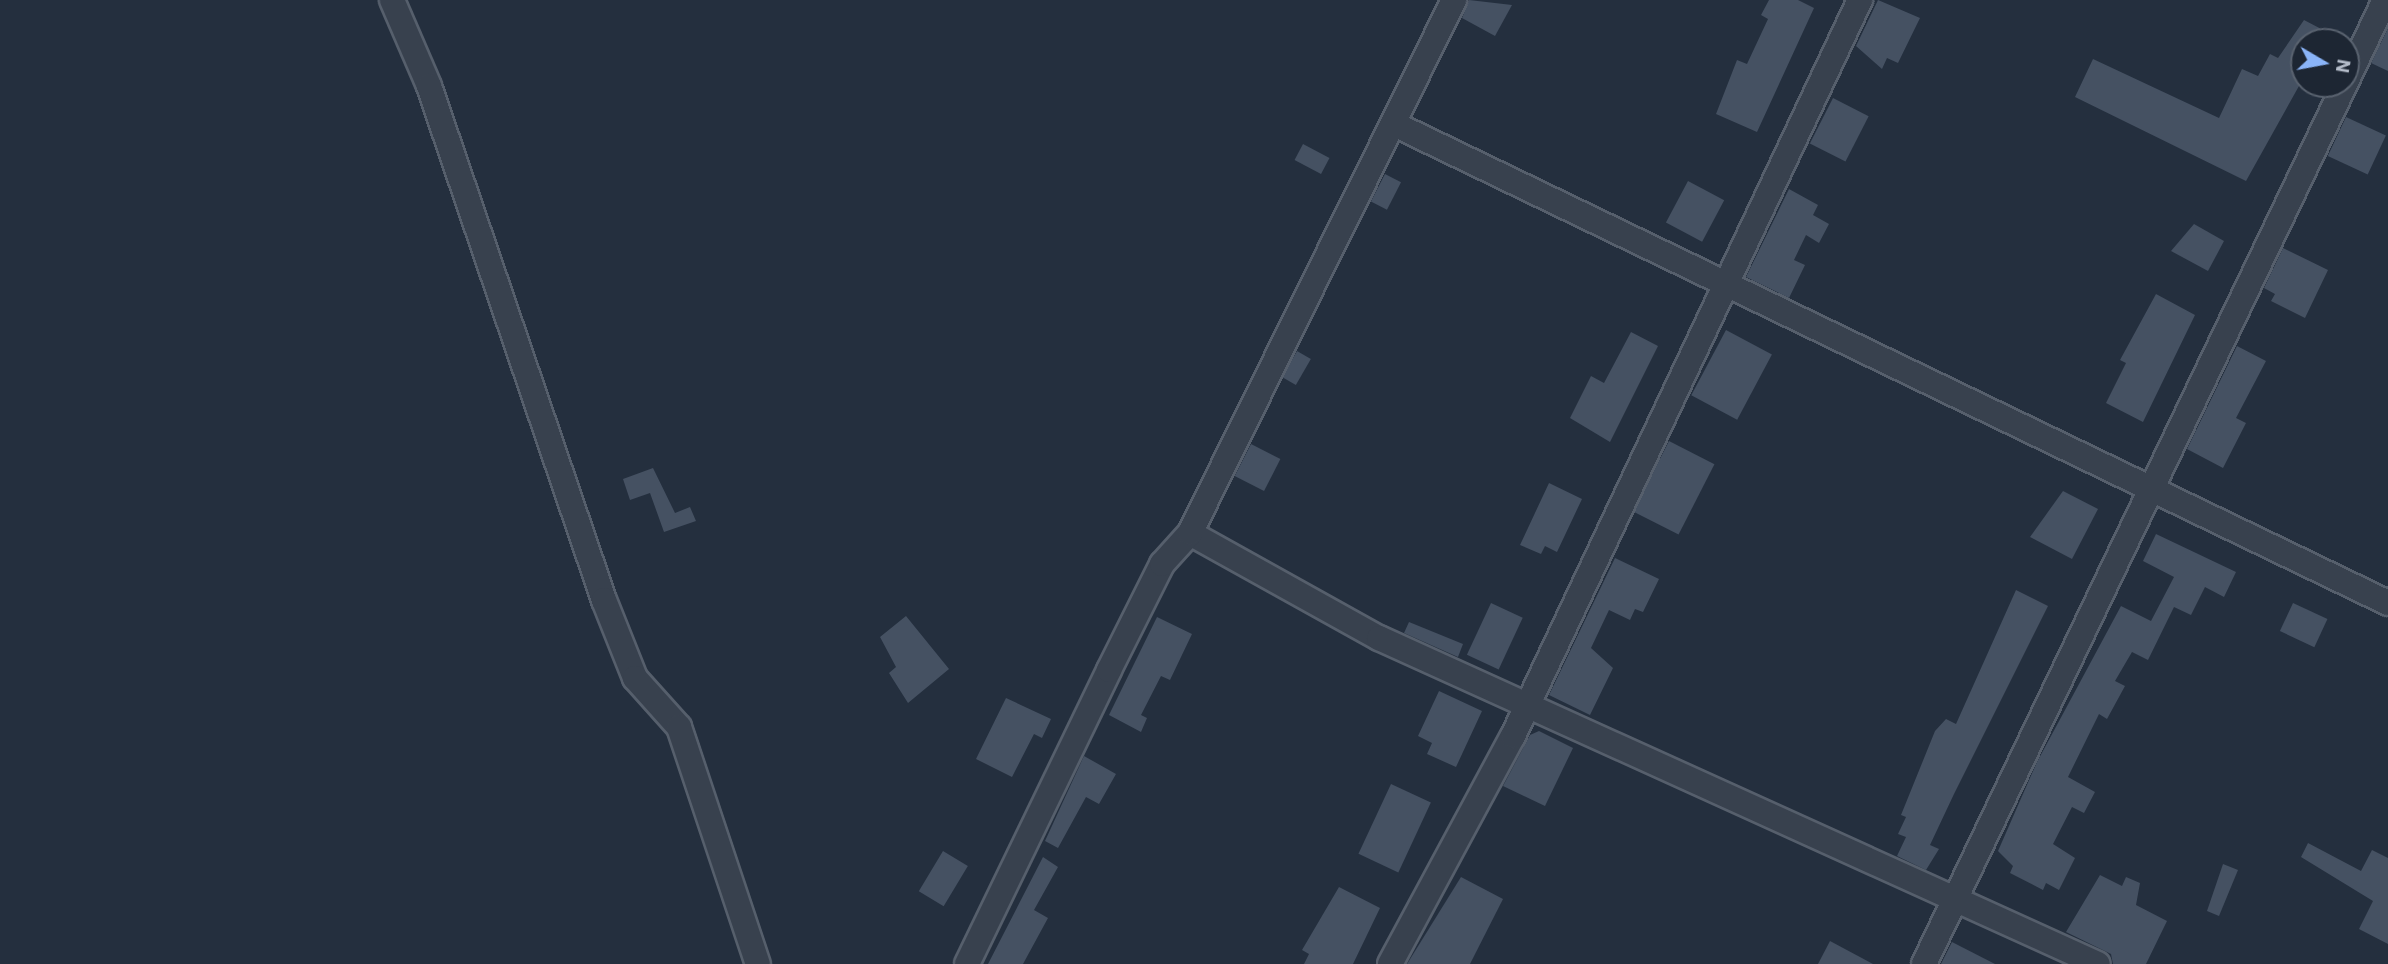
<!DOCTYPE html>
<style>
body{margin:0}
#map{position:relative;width:2388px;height:964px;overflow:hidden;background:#242f3e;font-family:"IBM Plex Sans",sans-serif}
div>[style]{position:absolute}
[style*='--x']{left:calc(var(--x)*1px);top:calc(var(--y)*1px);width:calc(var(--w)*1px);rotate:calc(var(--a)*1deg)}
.building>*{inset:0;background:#455162;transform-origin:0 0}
.roads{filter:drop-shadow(2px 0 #565f6c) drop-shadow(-2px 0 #565f6c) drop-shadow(0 2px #565f6c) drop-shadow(0 -2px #565f6c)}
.minor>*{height:24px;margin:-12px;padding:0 12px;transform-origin:12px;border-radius:12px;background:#38414e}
span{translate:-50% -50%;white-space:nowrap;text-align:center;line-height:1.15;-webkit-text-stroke:5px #1d2633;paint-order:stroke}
.north{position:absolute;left:2290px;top:28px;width:70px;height:70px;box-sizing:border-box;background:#1d2633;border:2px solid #59626f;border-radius:50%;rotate:100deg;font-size:19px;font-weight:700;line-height:28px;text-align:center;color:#b4bcc9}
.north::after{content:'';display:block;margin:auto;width:24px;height:32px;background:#8ab4f8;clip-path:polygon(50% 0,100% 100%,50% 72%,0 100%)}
</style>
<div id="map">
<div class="building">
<div style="clip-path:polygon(1469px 0,1512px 5px,1495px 36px,1462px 18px)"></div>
<div style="clip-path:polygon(1769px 0,1798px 0,1814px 8px,1757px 132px,1716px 114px,1737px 60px,1747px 64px,1768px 19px,1761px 15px)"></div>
<div style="clip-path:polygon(1878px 0,1920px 18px,1898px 63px,1887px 58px,1882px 69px,1856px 46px)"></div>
<div style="clip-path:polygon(2304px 20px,2327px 32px,2322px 42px,2304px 42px,2304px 77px,2246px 181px,2075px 97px,2093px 59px,2219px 118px,2242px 69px,2258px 76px,2270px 54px,2278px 58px)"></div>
<div style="clip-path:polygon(2388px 28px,2388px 71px,2371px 63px)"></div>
<div style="left:1833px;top:98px;width:40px;height:51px;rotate:27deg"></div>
<div style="left:2346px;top:117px;width:44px;height:43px;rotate:25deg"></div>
<div style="left:1303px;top:144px;width:30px;height:18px;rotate:28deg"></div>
<div style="left:1385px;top:174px;width:18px;height:31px;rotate:27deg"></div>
<div style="left:1688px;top:181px;width:41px;height:47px;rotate:28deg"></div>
<div style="clip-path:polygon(1789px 189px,1818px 205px,1813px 215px,1829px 224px,1819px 243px,1806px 235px,1794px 260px,1805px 265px,1789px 298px,1746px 277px)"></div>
<div style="clip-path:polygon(2194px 224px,2224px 241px,2208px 271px,2171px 251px)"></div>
<div style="clip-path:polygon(2283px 248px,2328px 270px,2305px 318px,2271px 301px,2275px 294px,2264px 288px)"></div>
<div style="clip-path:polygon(2156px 294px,2195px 315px,2143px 422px,2106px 403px,2126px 363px,2120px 360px)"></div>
<div style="left:1726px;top:330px;width:52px;height:74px;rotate:28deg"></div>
<div style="clip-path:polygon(1631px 332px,1658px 346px,1610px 442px,1570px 418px,1591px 376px,1604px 383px)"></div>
<div style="clip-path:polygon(2237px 346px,2266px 361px,2236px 418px,2246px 423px,2223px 468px,2187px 449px)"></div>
<div style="left:1297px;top:351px;width:16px;height:30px;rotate:30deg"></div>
<div style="left:1669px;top:441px;width:51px;height:79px;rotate:27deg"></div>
<div style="left:1251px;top:444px;width:33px;height:36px;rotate:27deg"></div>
<div style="clip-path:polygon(653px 468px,675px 513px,690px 507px,696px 521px,664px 532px,650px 493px,630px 500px,623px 479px)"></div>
<div style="clip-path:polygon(1549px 483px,1582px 499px,1557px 552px,1545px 546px,1541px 554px,1520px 545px)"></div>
<div style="clip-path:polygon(2063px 491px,2098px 509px,2072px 559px,2030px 537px)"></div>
<div style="clip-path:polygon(2156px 534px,2236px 572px,2224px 597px,2205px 587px,2191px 615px,2174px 607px,2148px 660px,2132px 652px,2115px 681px,2125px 686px,2107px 719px,2099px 714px,2068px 777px,2095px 792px,2084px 813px,2072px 807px,2053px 844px,2075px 858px,2059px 890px,2046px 883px,2043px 890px,2010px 873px,2013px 866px,1998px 851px,2037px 762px,2121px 606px,2151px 621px,2174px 577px,2143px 561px)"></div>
<div style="clip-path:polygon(1615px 558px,1659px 579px,1643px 612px,1635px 609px,1630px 620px,1609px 610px,1591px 648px,1613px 668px,1590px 715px,1549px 695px)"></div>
<div style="clip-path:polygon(2016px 590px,2048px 606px,1954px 794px,1930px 845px,1939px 849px,1926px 870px,1897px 856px,1906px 837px,1898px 834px,1906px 817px,1901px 815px,1935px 731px,1946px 719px,1956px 724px)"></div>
<div style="left:1491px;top:603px;width:35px;height:57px;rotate:25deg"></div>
<div style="left:2293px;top:603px;width:38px;height:31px;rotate:25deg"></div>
<div style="clip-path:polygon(906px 616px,949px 669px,908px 703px,889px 673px,896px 667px,880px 637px)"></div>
<div style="clip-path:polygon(1157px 617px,1192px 634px,1170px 680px,1161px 676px,1141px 715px,1147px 718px,1141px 732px,1109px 715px)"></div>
<div style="clip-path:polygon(1409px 622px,1463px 644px,1458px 657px,1404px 633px)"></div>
<div style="clip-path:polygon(1439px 691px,1482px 711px,1456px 767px,1427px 754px,1432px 743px,1418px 736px)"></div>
<div style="clip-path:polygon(1006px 698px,1051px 719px,1042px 738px,1034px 734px,1012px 777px,976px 759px)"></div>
<div style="clip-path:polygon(1539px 731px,1573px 748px,1545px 806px,1503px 786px,1530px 735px)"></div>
<div style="clip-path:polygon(1084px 756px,1116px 774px,1099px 804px,1086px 797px,1058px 848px,1045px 841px)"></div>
<div style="left:1391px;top:784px;width:44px;height:77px;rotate:25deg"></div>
<div style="clip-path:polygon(2308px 843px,2361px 871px,2372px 850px,2388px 858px,2388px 944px,2359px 929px,2373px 901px,2301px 857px)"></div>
<div style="left:943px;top:851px;width:29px;height:47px;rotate:31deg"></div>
<div style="clip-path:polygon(1043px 857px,1058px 867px,1034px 910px,1048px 918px,1023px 964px,988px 964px)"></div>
<div style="clip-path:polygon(2223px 864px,2238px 870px,2219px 916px,2207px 911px)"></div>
<div style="clip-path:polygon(2100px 875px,2122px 886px,2126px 877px,2140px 883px,2136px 905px,2167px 921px,2146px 964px,2113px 964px,2111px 954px,2066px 932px)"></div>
<div style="clip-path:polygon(1461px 877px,1503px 899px,1470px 964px,1407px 964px)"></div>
<div style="clip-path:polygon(1339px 887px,1380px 908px,1353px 964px,1304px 964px,1309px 954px,1302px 950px)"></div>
<div style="clip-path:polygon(1830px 941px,1873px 964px,1818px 964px)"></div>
<div style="clip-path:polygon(1952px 942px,1995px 964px,1941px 964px)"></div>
</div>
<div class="roads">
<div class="minor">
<div style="--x:392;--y:0;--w:94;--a:66.7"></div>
<div style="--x:429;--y:86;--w:543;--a:71.2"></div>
<div style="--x:604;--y:600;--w:84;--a:68.3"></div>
<div style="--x:635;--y:678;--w:66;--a:48.1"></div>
<div style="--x:679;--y:727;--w:250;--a:71.6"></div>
<div style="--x:2346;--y:82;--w:91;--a:-64.6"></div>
<div style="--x:1394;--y:124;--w:1103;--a:25.73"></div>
<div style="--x:1190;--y:533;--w:216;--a:29.1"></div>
<div style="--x:1379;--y:638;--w:789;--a:24.39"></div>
<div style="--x:967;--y:964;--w:326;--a:-64.2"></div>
<div style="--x:1109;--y:670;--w:119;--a:-63.4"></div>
<div style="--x:1162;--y:564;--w:42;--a:-47.9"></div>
<div style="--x:1190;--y:533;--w:595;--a:-63.65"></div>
<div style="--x:1390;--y:964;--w:259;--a:-61.7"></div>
<div style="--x:1513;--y:736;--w:814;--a:-64.76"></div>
<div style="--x:1924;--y:964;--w:976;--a:-64.43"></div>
</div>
</div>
<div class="north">N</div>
</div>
